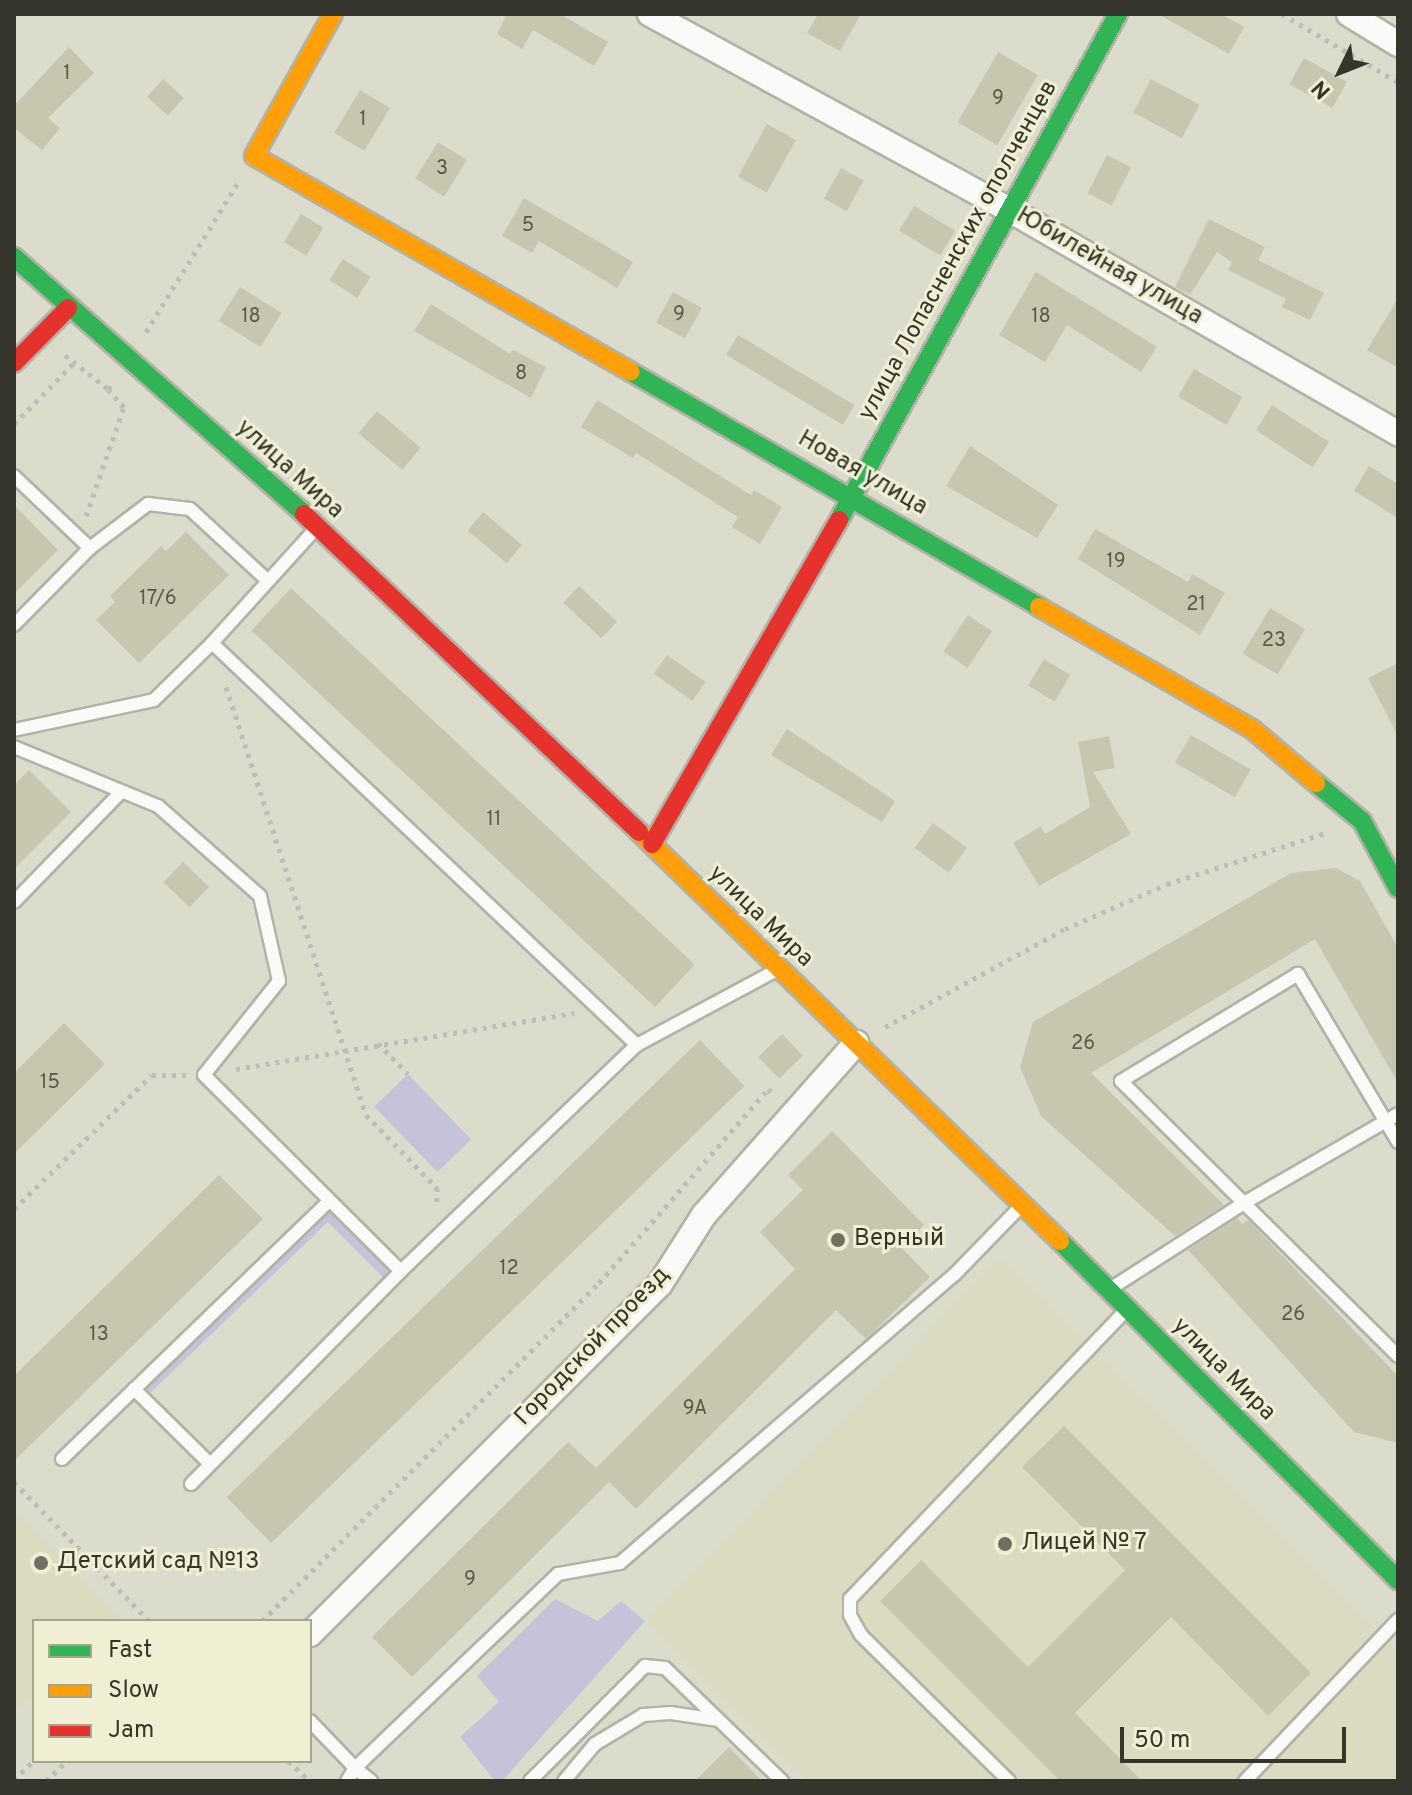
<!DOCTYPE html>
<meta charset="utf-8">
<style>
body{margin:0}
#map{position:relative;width:1412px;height:1795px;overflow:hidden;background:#dcdccd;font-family:Overpass,sans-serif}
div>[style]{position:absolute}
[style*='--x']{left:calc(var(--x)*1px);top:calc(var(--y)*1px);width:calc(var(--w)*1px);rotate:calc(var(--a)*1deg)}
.built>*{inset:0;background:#dbdbc1}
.green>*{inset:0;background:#c5c3da;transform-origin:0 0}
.building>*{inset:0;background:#c7c6af;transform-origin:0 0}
.path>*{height:5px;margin-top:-2.5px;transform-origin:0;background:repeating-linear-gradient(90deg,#bebeb8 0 4px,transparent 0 10px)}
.roads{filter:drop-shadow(2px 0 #b2b2a6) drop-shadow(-2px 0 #b2b2a6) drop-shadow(0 2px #b2b2a6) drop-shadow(0 -2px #b2b2a6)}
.lane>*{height:12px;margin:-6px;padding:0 6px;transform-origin:6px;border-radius:6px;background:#fafaf8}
.street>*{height:24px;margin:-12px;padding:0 12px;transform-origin:12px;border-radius:12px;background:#fafaf8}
.fast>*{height:18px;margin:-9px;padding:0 9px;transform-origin:9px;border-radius:9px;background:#30b455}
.slow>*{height:18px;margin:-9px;padding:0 9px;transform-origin:9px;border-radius:9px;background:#ff9f0a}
.jam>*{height:18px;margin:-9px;padding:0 9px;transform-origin:9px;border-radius:9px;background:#e5322d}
.dots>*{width:22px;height:22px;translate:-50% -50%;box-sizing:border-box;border:4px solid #f0efd4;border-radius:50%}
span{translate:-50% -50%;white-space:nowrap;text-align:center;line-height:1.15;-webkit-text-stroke:6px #f0efd4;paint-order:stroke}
.number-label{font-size:20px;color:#5a594c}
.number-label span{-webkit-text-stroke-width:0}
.street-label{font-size:24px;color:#36352b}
.poi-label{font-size:24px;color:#36352b}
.left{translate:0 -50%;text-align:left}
.frame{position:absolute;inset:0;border:16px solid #36352b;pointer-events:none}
.legend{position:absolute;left:32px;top:1619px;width:280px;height:144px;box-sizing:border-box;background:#f0efd4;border:2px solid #a6a590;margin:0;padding:10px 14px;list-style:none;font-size:24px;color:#36352b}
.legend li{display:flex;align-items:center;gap:16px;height:40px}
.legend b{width:40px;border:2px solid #a6a590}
.north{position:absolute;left:1300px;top:32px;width:80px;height:80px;-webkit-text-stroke:6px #f0efd4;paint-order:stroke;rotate:227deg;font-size:22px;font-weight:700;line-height:32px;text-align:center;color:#36352b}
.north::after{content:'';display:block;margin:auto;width:28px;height:36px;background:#36352b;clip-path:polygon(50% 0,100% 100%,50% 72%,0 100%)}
.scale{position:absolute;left:1120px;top:1727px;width:226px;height:36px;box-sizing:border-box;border:4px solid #36352b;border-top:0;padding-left:10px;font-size:24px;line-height:28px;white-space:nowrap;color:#36352b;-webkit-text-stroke:6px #f0efd4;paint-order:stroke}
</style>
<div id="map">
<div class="built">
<div style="clip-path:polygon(1001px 1257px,1398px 1651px,1398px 1781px,809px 1781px,645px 1621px)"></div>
<div style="clip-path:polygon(14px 1508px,121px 1618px,34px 1621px,34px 1695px,14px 1712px)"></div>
</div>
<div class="green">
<div style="left:408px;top:1074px;width:91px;height:47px;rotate:46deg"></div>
<div style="clip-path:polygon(329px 1201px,401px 1271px,389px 1283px,328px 1222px,144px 1399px,134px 1389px)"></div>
<div style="clip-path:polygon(555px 1599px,598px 1621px,621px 1601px,645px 1621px,502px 1781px,495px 1781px,460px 1737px,499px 1702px,477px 1676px)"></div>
</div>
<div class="building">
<div style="clip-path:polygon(507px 14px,560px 14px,608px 42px,594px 66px,533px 30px,522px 49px,497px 34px)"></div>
<div style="clip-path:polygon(818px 14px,861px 14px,840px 51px,807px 33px)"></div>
<div style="clip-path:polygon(1158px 14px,1221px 14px,1244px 27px,1229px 54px)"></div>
<div style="clip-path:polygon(69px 47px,94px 73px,48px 118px,60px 128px,42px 150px,14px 128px,14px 106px)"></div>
<div style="left:998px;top:52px;width:46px;height:81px;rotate:30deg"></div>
<div style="left:1304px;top:58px;width:49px;height:30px;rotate:29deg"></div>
<div style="left:163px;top:79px;width:28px;height:24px;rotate:42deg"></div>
<div style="left:1151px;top:79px;width:55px;height:38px;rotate:28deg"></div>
<div style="left:360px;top:90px;width:35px;height:50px;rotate:31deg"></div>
<div style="left:767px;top:124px;width:33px;height:60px;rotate:29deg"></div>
<div style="left:438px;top:142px;width:34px;height:43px;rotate:32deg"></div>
<div style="left:1107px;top:155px;width:27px;height:43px;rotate:27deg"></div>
<div style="left:841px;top:168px;width:26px;height:35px;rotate:29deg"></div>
<div style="clip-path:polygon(524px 198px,633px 262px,617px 288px,539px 241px,532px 253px,502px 236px)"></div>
<div style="left:914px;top:206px;width:48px;height:29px;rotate:31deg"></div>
<div style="left:301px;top:214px;width:26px;height:33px;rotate:31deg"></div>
<div style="clip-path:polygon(1209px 219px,1265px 247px,1258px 260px,1324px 293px,1310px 320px,1282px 307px,1286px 299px,1228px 270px,1232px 262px,1217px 252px,1190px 295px,1175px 287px)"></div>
<div style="left:343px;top:259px;width:33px;height:25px;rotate:33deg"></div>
<div style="clip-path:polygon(1036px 272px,1157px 347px,1141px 372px,1067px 325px,1045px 362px,999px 335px)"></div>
<div style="left:240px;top:287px;width:49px;height:40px;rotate:32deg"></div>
<div style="left:673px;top:292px;width:33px;height:35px;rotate:29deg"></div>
<div style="clip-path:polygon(1398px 298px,1398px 368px,1367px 350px)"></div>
<div style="clip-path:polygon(431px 304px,510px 354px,513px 350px,546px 367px,531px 398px,414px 331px)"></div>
<div style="left:738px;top:335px;width:136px;height:23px;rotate:31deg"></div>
<div style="left:1194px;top:369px;width:56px;height:32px;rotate:30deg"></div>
<div style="clip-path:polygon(597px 400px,751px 495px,754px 490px,782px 507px,760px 544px,732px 527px,738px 517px,636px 453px,633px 458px,581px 427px)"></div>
<div style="left:1272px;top:405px;width:68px;height:30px;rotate:33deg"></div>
<div style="left:377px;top:411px;width:57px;height:29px;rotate:40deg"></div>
<div style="clip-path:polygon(970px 446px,1058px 505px,1037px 538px,946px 486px)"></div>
<div style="clip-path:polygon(1369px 466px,1398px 484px,1398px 518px,1354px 491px)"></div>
<div style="clip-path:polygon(14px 505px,58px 550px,14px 594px)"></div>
<div style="left:483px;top:512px;width:51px;height:24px;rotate:40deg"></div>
<div style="clip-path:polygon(1095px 529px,1188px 582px,1192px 574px,1225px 593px,1200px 635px,1078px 559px)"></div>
<div style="clip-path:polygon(186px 532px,229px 575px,139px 663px,96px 620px,115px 602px,110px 596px,161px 546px,166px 551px)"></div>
<div style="left:579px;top:586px;width:52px;height:23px;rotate:43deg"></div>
<div style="left:291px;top:588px;width:552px;height:58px;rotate:43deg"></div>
<div style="left:1270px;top:608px;width:41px;height:53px;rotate:31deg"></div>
<div style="left:968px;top:615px;width:29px;height:44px;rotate:34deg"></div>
<div style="left:667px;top:655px;width:47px;height:23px;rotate:35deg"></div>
<div style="left:1044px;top:659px;width:31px;height:31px;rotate:31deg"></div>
<div style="clip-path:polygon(1398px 663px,1398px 736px,1368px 678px)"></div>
<div style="clip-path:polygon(787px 729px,895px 801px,882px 822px,771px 755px)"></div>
<div style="left:1191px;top:735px;width:69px;height:32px;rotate:30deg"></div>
<div style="clip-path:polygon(1109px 736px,1115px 768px,1093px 772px,1131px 834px,1039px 886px,1013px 843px,1041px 826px,1045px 834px,1090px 807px,1078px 742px)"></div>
<div style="clip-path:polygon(29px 770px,71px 812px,14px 869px,14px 785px)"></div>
<div style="left:933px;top:823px;width:42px;height:31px;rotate:36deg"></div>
<div style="left:183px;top:862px;width:36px;height:28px;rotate:44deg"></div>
<div style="clip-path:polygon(1336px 868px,1360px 881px,1398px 948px,1398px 1083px,1315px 939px,1091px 1073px,1224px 1205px,1175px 1236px,1041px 1116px,1020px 1067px,1033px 1022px,1291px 873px)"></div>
<div style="clip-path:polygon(64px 1023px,105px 1064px,14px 1154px,14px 1073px)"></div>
<div style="left:782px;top:1034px;width:30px;height:33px;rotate:46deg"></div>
<div style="left:700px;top:1040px;width:64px;height:658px;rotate:46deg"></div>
<div style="clip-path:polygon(832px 1131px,924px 1225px,901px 1247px,930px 1277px,866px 1339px,836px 1310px,636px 1509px,609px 1482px,412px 1677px,372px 1637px,568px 1442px,596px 1468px,795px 1269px,760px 1232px,803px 1190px,788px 1175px)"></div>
<div style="clip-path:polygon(219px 1175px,263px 1219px,14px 1461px,14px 1376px)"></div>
<div style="clip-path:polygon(1237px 1218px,1242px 1224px,1248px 1220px,1398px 1376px,1398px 1443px,1354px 1432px,1188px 1250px)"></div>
<div style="clip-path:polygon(1064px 1426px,1311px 1673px,1268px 1716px,1171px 1617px,1075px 1713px,1142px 1781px,1060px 1781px,880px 1601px,921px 1560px,1028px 1667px,1125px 1570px,1022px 1467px)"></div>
<div style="clip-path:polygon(729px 1747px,762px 1781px,695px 1781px)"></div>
</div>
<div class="path">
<div style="--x:1282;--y:14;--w:134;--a:30.4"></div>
<div style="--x:146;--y:332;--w:177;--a:-58.4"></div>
<div style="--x:65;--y:355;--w:55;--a:38.3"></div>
<div style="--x:108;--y:389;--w:6;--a:-51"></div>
<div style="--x:14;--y:424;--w:84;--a:-45.5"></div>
<div style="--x:86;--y:516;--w:115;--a:-70.8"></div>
<div style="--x:124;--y:407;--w:24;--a:-132"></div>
<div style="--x:226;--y:687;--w:450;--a:71.9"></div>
<div style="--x:366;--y:1115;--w:102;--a:45.8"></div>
<div style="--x:437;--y:1188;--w:18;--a:90"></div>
<div style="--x:885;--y:1027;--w:205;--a:-28.6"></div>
<div style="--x:1065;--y:929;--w:111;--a:-23.8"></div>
<div style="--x:1167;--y:884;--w:169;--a:-17.9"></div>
<div style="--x:378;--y:1043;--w:43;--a:45.9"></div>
<div style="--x:236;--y:1069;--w:343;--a:-9.4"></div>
<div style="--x:14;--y:1209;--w:192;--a:-44.2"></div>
<div style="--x:152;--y:1075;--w:35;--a:0"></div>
<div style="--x:14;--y:1482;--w:194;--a:45.8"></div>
<div style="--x:262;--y:1621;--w:477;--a:-45.1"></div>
<div style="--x:599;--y:1283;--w:257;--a:-48.9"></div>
<div style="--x:768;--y:1089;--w:8;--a:45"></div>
<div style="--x:288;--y:1761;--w:30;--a:42"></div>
<div style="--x:14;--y:1780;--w:28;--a:-45"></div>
<div style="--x:46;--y:1781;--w:29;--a:-44"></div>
</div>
<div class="roads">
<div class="lane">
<div style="--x:14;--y:476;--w:105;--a:43.5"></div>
<div style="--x:90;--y:548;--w:108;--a:134.6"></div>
<div style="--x:90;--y:548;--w:73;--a:-37.2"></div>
<div style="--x:148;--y:504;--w:42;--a:6.8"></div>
<div style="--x:190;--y:509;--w:106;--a:42.7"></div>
<div style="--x:212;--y:643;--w:156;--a:-47.8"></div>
<div style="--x:14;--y:730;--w:143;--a:-12.1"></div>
<div style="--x:154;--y:700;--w:81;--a:-44.5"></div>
<div style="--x:212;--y:643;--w:585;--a:43.41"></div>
<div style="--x:637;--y:1045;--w:161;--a:-28.2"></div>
<div style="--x:14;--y:747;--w:156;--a:22.3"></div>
<div style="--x:158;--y:806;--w:136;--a:41.4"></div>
<div style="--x:260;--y:896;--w:87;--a:77.4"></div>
<div style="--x:279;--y:981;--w:120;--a:128.6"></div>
<div style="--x:204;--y:1075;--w:278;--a:44.9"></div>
<div style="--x:401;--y:1271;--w:327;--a:-43.8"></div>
<div style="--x:14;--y:902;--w:153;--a:-45.8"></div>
<div style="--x:1398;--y:1142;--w:196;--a:-120.8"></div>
<div style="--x:1298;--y:974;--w:207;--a:148.8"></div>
<div style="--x:1121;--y:1081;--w:390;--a:44.8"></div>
<div style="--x:1110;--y:1289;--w:159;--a:-32.7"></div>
<div style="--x:1244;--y:1203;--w:178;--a:-30"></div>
<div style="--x:134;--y:1389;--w:107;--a:44.6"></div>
<div style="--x:62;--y:1459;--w:371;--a:-44"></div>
<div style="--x:191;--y:1484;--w:299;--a:-45.4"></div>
<div style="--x:310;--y:1721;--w:65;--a:46.2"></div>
<div style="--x:355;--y:1768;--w:281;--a:-43.7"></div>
<div style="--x:558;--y:1574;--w:63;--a:-10.1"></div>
<div style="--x:620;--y:1563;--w:442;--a:-40.8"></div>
<div style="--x:955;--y:1274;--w:98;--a:-45.8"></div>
<div style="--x:347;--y:1781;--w:15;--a:-58"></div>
<div style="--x:355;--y:1768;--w:21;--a:39"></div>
<div style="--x:530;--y:1781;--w:163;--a:-45"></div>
<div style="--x:645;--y:1666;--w:20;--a:6"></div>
<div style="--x:665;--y:1668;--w:163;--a:44"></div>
<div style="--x:564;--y:1781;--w:48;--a:-50"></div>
<div style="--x:595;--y:1744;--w:56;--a:-31.1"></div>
<div style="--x:643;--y:1715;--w:28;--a:-4"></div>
<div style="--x:671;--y:1713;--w:48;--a:8.5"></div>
<div style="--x:1009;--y:1781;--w:208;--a:-135.4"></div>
<div style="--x:861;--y:1635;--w:23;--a:-119"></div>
<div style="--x:850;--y:1615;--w:16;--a:-90"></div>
<div style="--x:850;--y:1599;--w:398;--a:-46.3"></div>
<div style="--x:1245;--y:1781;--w:222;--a:-46.5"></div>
</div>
<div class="street">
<div style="--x:650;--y:14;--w:408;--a:28.6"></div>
<div style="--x:1008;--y:209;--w:450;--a:29.9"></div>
<div style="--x:1349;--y:14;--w:57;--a:31.5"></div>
<div style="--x:310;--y:1634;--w:495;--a:-45"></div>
<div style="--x:660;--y:1284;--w:82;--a:-57.5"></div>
<div style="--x:704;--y:1215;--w:230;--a:-48.5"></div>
</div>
<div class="fast">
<div style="--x:14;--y:257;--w:387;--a:41.5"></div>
<div style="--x:631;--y:372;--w:471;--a:29.9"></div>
<div style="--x:839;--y:520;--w:578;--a:-61.13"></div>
<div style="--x:1316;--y:783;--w:60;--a:39.6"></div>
<div style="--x:1362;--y:821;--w:76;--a:61.8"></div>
<div style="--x:1060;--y:1241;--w:479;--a:45.1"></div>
</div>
<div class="slow">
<div style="--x:333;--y:14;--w:162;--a:119.1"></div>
<div style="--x:254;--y:156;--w:434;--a:29.8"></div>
<div style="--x:1039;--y:607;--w:245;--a:29.8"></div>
<div style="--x:1252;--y:729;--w:84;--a:40.2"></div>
<div style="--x:639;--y:832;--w:587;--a:44.17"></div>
</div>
<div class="jam">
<div style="--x:14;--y:363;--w:77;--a:-45.5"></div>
<div style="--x:304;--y:514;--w:462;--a:43.5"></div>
<div style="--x:652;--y:844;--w:374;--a:-60"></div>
</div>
</div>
<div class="dots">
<div style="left:838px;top:1240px;background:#706f64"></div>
<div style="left:1005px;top:1544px;background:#706f64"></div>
<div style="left:41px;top:1563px;background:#706f64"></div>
</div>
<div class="number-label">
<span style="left:67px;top:74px">1</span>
<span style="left:998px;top:99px">9</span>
<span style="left:363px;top:120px">1</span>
<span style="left:442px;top:169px">3</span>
<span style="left:528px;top:226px">5</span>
<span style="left:679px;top:315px">9</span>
<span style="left:251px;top:317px">18</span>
<span style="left:1041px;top:317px">18</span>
<span style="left:521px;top:374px">8</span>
<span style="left:1116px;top:562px">19</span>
<span style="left:158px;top:599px">17/6</span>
<span style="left:1196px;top:605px">21</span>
<span style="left:1274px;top:641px">23</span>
<span style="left:494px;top:820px">11</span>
<span style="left:1083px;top:1044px">26</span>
<span style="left:50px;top:1083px">15</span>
<span style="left:509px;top:1269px">12</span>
<span style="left:1293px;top:1315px">26</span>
<span style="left:99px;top:1335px">13</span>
<span style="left:695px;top:1409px">9А</span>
<span style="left:470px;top:1580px">9</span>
</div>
<div class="street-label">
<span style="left:959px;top:251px;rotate:-61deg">улица Лопасненских ополченцев</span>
<span style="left:1109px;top:267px;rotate:30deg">Юбилейная улица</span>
<span style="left:289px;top:470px;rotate:42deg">улица Мира</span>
<span style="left:862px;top:474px;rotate:30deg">Новая улица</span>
<span style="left:760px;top:917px;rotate:44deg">улица Мира</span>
<span style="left:593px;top:1347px;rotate:-46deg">Городской проезд</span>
<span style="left:1223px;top:1370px;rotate:45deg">улица Мира</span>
</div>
<div class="poi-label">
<span class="left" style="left:854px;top:1240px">Верный</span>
<span class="left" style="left:1021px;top:1544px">Лицей № 7</span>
<span class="left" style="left:57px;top:1563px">Детский сад №13</span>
</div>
<div class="frame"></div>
<ul class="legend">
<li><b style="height:10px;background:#30b455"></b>Fast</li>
<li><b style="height:10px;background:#ff9f0a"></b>Slow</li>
<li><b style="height:10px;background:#e5322d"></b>Jam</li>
</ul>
<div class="north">N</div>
<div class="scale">50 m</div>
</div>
